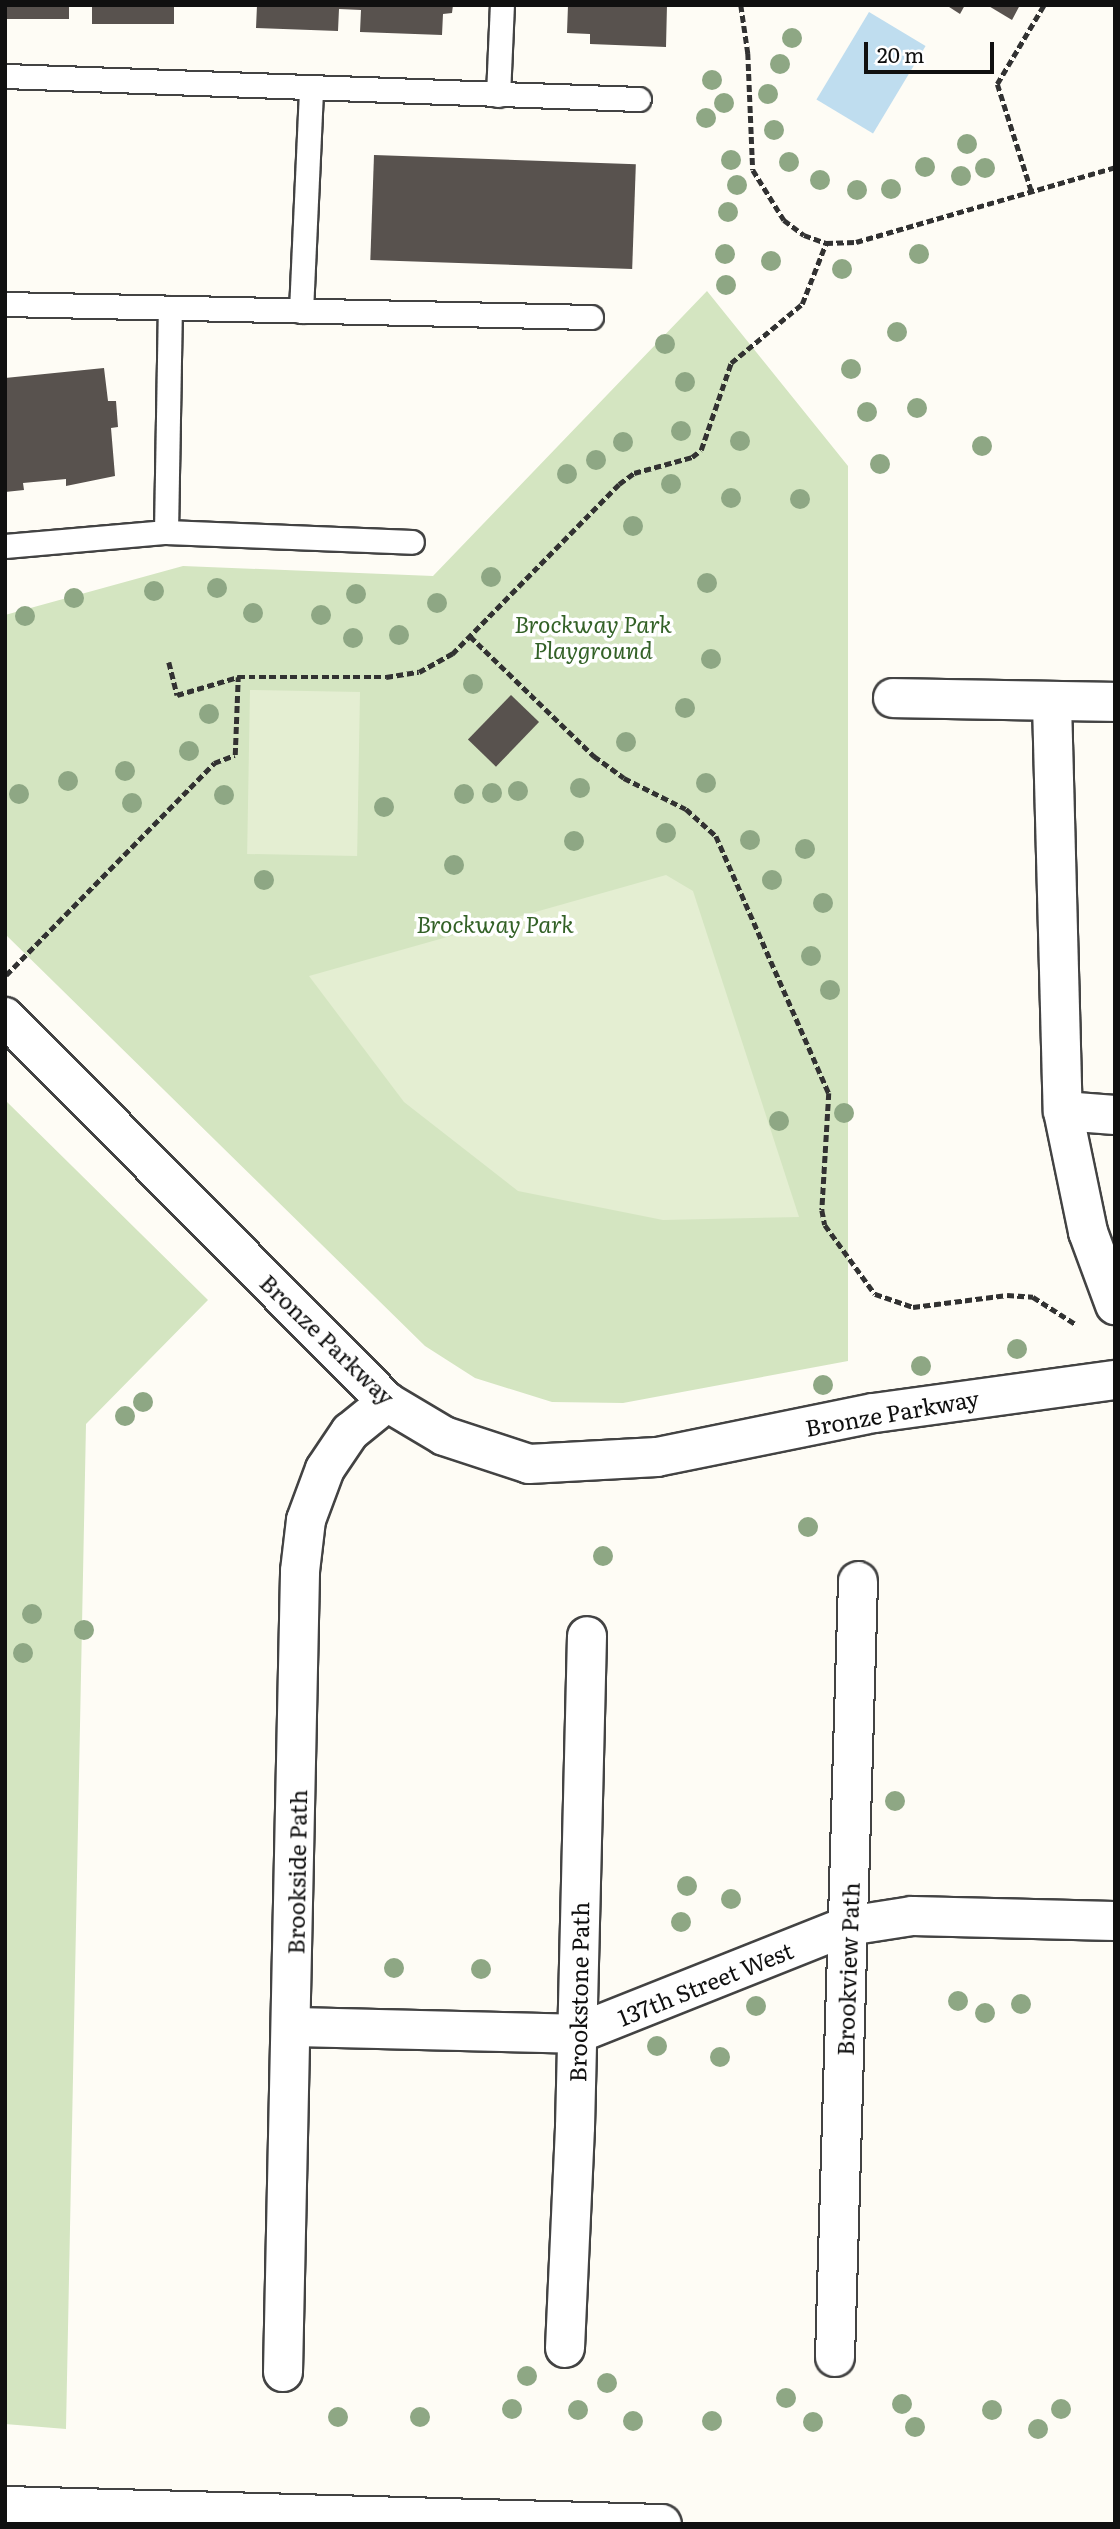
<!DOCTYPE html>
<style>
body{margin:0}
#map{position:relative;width:1120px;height:2529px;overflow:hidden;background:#fefcf5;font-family:Literata,serif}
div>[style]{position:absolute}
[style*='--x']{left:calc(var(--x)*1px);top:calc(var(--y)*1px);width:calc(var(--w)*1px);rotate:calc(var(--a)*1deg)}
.green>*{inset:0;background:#d4e5c1}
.pitch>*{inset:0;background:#e4eed2;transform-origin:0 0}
.water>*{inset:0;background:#bfddef;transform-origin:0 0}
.building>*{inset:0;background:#58524e;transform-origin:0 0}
.path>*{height:4.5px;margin-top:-2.25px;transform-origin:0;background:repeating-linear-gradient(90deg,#323232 0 7px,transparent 0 10.5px)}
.roads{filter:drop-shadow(2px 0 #434343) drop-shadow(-2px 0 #434343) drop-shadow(0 2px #434343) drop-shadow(0 -2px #434343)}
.service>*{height:23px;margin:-11.5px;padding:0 11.5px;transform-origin:11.5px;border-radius:11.5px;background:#fff}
.minor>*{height:38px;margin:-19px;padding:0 19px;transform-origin:19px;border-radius:19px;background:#fff}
.tertiary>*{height:38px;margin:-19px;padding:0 19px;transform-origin:19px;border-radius:19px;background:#fff}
.trees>*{width:20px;height:20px;margin:-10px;border-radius:50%;background:#8ea784}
span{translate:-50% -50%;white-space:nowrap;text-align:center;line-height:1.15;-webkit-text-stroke:7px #fff;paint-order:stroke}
.park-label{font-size:23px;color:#336127;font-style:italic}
.street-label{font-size:23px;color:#101010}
.frame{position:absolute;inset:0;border:7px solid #101010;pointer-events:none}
.scale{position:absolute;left:864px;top:42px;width:130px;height:32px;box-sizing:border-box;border:4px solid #101010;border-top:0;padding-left:9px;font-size:21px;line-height:24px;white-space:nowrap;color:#101010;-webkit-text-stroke:5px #fff;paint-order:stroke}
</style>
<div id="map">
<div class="green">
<div style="clip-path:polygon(707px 291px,848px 466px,848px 1361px,623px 1403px,552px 1402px,475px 1378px,425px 1346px,5px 934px,5px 615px,183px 566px,433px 576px)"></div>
<div style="clip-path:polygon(5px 1100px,208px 1300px,86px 1424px,66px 2429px,5px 2424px)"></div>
</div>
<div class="pitch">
<div style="left:250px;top:690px;width:110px;height:164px;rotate:1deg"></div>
<div style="clip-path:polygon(666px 875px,693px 891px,799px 1217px,663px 1220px,518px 1191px,404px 1102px,309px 976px)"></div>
</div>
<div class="water">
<div style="left:869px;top:12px;width:66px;height:102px;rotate:31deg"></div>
</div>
<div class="building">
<div style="left:5px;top:5px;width:64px;height:14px"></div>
<div style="left:92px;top:5px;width:82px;height:19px"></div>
<div style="clip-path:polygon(257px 5px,453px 5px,452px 13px,443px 14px,442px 35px,360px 32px,361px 10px,339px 9px,338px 31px,256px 28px)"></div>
<div style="clip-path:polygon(568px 5px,667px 5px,666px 47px,590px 44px,590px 34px,567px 33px)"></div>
<div style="clip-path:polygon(946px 5px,965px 5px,960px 14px)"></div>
<div style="clip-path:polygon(987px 5px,1020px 5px,1012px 20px)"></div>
<div style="left:374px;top:155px;width:262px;height:105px;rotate:2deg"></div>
<div style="clip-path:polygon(104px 368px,108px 401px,116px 401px,118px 427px,111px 428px,115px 476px,66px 486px,66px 479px,23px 483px,24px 490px,5px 492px,5px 378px)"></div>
<div style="left:511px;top:695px;width:39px;height:62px;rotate:44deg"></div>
</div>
<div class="path">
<div style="--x:741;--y:5;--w:49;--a:81.7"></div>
<div style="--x:748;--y:53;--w:117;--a:87.6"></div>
<div style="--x:753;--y:170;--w:59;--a:58.2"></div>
<div style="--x:784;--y:220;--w:25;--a:37"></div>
<div style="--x:804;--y:235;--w:23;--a:20"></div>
<div style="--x:826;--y:243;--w:30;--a:-2"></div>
<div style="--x:856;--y:242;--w:270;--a:-16.1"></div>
<div style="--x:1031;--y:191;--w:112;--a:-107.6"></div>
<div style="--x:997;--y:84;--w:92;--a:-59.3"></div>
<div style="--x:470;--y:636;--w:173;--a:44.1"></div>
<div style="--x:594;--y:756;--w:37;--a:36"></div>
<div style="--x:624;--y:778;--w:69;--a:26.6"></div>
<div style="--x:686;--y:809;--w:40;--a:42"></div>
<div style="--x:716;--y:836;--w:281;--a:66.3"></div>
<div style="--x:829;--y:1093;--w:117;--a:93.4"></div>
<div style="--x:822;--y:1210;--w:15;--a:79"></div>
<div style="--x:825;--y:1225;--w:85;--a:54.1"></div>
<div style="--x:875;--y:1294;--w:40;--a:18.9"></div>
<div style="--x:913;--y:1307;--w:95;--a:-7.3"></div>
<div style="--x:1007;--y:1295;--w:26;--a:4"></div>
<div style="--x:1033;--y:1297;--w:52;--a:32.5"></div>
<div style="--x:169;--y:662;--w:34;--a:76"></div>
<div style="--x:177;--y:695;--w:64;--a:-16.4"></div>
<div style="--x:238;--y:677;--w:148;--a:0"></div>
<div style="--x:386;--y:677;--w:33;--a:-9"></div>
<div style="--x:419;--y:672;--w:38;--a:-29"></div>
<div style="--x:452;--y:654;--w:238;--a:-45.5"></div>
<div style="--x:619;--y:484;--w:19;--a:-36"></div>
<div style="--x:634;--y:473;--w:60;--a:-15.4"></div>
<div style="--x:692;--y:457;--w:11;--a:-38"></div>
<div style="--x:701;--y:450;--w:92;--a:-71"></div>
<div style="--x:731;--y:363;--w:92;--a:-39.7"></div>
<div style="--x:802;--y:304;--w:66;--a:-68.5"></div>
<div style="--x:6;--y:975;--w:297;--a:-45.5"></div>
<div style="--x:214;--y:763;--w:22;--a:-21"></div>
<div style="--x:235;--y:755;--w:78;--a:-87.8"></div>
</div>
<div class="roads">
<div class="service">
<div style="--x:5;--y:76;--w:634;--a:2.08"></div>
<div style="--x:498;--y:95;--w:90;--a:-87.5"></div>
<div style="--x:5;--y:304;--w:586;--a:1.27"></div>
<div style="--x:301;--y:311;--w:223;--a:-87.4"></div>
<div style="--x:166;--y:532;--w:224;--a:-89"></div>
<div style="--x:5;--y:546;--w:162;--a:-5"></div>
<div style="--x:166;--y:532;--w:246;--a:2.3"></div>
</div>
<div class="minor">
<div style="--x:893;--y:698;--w:222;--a:1"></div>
<div style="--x:1052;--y:703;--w:408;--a:88.5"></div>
<div style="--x:1063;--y:1111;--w:124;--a:78.3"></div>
<div style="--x:1088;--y:1232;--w:78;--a:69.7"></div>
<div style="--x:5;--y:1017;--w:542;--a:45.22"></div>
<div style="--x:387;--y:1402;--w:66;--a:30.8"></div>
<div style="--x:444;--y:1436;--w:89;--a:18.2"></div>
<div style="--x:529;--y:1464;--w:128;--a:-3.1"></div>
<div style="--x:657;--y:1457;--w:221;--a:-11.5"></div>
<div style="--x:874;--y:1413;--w:243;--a:-7.8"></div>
<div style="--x:1063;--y:1111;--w:52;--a:4.4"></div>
<div style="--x:294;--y:2027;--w:282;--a:1.4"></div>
<div style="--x:576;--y:2034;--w:293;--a:-21.7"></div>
<div style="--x:848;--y:1926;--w:65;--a:-8.9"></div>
<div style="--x:912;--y:1916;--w:203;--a:1.4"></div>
<div style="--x:565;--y:2348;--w:221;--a:-87.4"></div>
<div style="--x:575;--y:2127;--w:491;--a:-88.6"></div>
<div style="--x:835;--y:2357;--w:776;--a:-88.3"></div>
<div style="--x:283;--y:2372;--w:801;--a:-88.78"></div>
<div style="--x:300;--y:1571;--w:51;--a:-83.3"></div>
<div style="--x:306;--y:1520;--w:54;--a:-69.6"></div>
<div style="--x:325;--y:1469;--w:45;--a:-56"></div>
<div style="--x:350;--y:1432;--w:48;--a:-39"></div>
</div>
<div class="tertiary">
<div style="--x:5;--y:2506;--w:657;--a:1.57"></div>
</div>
</div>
<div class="trees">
<div style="left:792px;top:38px"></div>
<div style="left:780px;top:64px"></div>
<div style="left:712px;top:80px"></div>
<div style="left:768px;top:94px"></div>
<div style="left:724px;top:103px"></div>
<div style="left:706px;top:118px"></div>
<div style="left:774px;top:130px"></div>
<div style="left:967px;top:144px"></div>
<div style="left:731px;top:160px"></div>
<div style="left:789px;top:162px"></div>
<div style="left:925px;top:167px"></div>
<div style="left:985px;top:168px"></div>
<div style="left:961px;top:176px"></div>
<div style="left:820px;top:180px"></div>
<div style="left:737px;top:185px"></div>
<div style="left:891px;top:189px"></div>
<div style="left:857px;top:190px"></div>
<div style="left:728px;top:212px"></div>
<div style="left:725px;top:254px"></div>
<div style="left:919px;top:254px"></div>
<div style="left:771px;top:261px"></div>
<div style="left:842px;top:269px"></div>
<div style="left:726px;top:285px"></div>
<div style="left:897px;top:332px"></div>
<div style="left:665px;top:344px"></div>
<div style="left:851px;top:369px"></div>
<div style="left:685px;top:382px"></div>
<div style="left:917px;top:408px"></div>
<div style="left:867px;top:412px"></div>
<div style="left:681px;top:431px"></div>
<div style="left:740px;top:441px"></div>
<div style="left:623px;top:442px"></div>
<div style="left:982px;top:446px"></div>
<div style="left:596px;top:460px"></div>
<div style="left:880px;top:464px"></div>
<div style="left:567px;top:474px"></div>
<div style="left:671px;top:484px"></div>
<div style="left:731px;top:498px"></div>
<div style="left:800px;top:499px"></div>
<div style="left:633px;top:526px"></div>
<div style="left:491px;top:577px"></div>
<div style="left:707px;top:583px"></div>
<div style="left:217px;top:588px"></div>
<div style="left:154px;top:591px"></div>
<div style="left:356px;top:594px"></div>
<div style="left:74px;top:598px"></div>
<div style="left:437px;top:603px"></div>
<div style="left:253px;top:613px"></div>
<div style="left:321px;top:615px"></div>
<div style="left:25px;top:616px"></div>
<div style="left:399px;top:635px"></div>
<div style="left:353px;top:638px"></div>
<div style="left:711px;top:659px"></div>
<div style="left:473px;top:684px"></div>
<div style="left:685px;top:708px"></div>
<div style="left:209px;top:714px"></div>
<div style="left:626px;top:742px"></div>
<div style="left:189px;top:751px"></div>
<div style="left:125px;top:771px"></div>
<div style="left:68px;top:781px"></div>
<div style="left:706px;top:783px"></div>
<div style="left:580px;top:788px"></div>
<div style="left:518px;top:791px"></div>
<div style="left:492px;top:793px"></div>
<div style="left:19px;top:794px"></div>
<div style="left:464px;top:794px"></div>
<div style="left:224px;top:795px"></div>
<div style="left:132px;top:803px"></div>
<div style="left:384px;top:807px"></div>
<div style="left:666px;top:833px"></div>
<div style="left:750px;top:840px"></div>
<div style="left:574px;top:841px"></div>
<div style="left:805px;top:849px"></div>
<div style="left:454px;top:865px"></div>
<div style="left:264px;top:880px"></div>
<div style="left:772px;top:880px"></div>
<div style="left:823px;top:903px"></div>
<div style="left:811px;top:956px"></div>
<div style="left:830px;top:990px"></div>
<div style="left:844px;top:1113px"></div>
<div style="left:779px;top:1121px"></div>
<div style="left:1017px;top:1349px"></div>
<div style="left:921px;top:1366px"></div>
<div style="left:823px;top:1385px"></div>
<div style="left:143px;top:1402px"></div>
<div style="left:125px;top:1416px"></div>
<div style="left:808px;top:1527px"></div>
<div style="left:603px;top:1556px"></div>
<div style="left:32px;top:1614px"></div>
<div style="left:84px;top:1630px"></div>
<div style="left:23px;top:1653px"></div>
<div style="left:895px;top:1801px"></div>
<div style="left:687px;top:1886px"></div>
<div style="left:731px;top:1899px"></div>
<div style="left:681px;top:1922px"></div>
<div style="left:394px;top:1968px"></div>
<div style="left:481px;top:1969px"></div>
<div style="left:958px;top:2001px"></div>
<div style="left:1021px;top:2004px"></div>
<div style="left:756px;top:2006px"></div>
<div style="left:985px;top:2013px"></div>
<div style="left:657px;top:2046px"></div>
<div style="left:720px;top:2057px"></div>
<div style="left:527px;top:2376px"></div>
<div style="left:607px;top:2383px"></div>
<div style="left:786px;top:2398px"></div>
<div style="left:902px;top:2404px"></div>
<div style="left:512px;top:2409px"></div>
<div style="left:1061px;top:2409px"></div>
<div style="left:578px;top:2410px"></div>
<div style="left:992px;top:2410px"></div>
<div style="left:338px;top:2417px"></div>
<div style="left:420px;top:2417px"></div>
<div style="left:633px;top:2421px"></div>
<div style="left:712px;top:2421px"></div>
<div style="left:813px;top:2422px"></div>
<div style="left:915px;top:2427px"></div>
<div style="left:1038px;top:2429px"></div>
</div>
<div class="park-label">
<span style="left:593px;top:636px">Brockway Park<br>Playground</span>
<span style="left:495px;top:923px">Brockway Park</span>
</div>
<div class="street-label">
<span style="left:328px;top:1339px;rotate:44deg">Bronze Parkway</span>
<span style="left:892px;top:1412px;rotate:-10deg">Bronze Parkway</span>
<span style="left:296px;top:1872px;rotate:-89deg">Brookside Path</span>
<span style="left:847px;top:1969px;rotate:-88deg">Brookview Path</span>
<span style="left:705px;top:1983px;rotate:-22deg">137th Street West</span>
<span style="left:578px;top:1992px;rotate:-89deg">Brookstone Path</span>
</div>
<div class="frame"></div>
<div class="scale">20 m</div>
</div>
